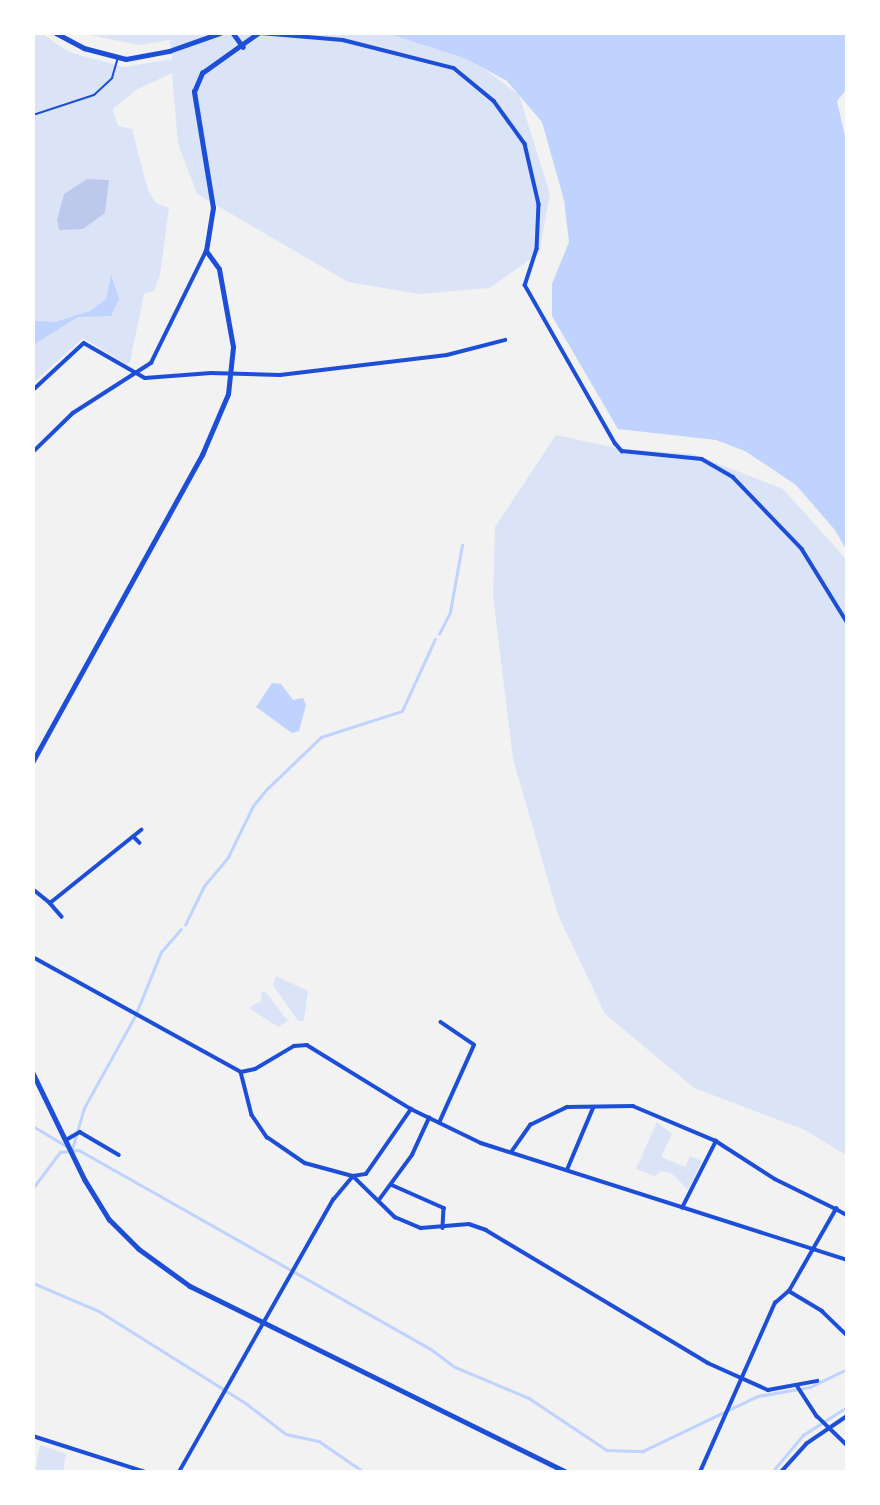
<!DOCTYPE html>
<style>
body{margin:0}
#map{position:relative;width:880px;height:1505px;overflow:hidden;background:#f2f2f2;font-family:"Golos Text",sans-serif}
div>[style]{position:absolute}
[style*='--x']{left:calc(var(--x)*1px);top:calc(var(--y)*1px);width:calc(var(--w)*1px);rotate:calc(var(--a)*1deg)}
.green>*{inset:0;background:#dbe4f7}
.water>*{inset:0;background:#bfd3fe}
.stream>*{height:2.5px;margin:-1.25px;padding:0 1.25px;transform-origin:1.25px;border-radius:1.25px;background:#bfd3fe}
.building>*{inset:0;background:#bdc9ec}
.service>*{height:2px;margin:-1px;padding:0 1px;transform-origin:1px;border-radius:1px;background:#1d4ed8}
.minor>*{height:3.5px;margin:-1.75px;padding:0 1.75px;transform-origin:1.75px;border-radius:1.75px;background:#1d4ed8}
.tertiary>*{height:4.5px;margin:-2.25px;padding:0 2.25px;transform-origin:2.25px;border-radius:2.25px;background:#1d4ed8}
.secondary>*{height:4.5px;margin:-2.25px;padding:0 2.25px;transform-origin:2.25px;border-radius:2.25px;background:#1d4ed8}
span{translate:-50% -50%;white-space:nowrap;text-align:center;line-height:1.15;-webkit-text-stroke:5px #fff;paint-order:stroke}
.frame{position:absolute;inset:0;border:35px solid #fff;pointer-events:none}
</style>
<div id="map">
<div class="green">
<div style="clip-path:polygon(33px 33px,41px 33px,69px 52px,124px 67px,172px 59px,170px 40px,140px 45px,79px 33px,387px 33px,447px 41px,519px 95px,550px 194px,539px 253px,490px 288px,418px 294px,348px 282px,197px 194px,178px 144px,172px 73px,136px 90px,113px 109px,118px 126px,132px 129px,148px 190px,156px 203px,169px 208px,160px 275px,154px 291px,144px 294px,130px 362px,126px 364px,83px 338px,33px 383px)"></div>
<div style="clip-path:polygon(556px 435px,621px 449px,693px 454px,783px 489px,847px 560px,847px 1156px,805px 1130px,694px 1088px,605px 1014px,558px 915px,513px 759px,493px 596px,495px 527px)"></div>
<div style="clip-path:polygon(276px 976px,308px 991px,304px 1021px,298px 1021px,273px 985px)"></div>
<div style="clip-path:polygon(265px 991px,288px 1021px,278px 1027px,249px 1008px,262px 1000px,261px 992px)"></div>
<div style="clip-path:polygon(657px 1122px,672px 1134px,661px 1157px,685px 1167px,690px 1156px,702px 1161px,688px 1190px,672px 1174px,661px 1171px,655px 1176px,636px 1169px)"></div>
<div style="clip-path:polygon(40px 1445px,66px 1454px,63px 1472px,35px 1472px)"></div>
</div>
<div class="water">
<div style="clip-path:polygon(387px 33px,847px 33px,847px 89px,837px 101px,847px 145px,847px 551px,835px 530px,796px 485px,745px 451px,716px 440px,618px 429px,552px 316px,552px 284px,569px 242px,564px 200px,542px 122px,507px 81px,467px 59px)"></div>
<div style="clip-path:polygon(111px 275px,119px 299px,111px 316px,78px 317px,33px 345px,33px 321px,55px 322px,90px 311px,106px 299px)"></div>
<div style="clip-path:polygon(272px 683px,281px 684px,293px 700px,303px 698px,306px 705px,299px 731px,292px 733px,256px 707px)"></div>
</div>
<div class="stream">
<div style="--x:439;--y:634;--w:25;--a:-63"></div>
<div style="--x:450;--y:612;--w:68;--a:-79.8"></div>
<div style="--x:185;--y:925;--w:43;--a:-64"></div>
<div style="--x:204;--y:886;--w:38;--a:-50"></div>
<div style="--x:228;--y:857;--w:57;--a:-63.9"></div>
<div style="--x:253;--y:806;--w:22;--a:-51"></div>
<div style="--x:267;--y:789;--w:75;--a:-43.9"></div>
<div style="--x:321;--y:737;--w:85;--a:-17.8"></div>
<div style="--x:402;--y:711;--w:79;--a:-65.4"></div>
<div style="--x:33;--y:1126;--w:39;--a:31"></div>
<div style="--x:72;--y:1149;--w:43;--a:-73.7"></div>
<div style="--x:84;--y:1108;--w:105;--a:-61"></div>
<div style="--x:135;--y:1016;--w:69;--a:-67.9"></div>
<div style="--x:161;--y:952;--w:30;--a:-49"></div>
<div style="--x:33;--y:1188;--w:45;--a:-53.1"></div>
<div style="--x:60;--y:1152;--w:19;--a:-6"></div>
<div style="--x:79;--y:1150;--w:404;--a:29.5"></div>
<div style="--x:431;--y:1349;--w:30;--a:37"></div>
<div style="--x:455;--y:1367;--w:80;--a:22.7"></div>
<div style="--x:529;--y:1398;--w:94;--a:33.7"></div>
<div style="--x:607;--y:1450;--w:36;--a:2"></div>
<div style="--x:643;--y:1451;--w:127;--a:-25.6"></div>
<div style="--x:758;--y:1396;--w:53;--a:-9.8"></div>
<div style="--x:810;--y:1387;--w:41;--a:-25.9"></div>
<div style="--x:33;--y:1283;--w:72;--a:23"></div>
<div style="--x:99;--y:1311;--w:175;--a:32.1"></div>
<div style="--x:247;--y:1404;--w:49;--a:37.6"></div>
<div style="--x:286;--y:1434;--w:34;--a:12"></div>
<div style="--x:319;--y:1441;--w:55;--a:34.6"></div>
<div style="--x:772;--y:1472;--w:48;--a:-50"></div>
<div style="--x:803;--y:1435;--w:52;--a:-32.5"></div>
</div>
<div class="building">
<div style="clip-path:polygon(87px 179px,109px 180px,105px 213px,83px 229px,59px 230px,57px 220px,64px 194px)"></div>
</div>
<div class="service">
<div style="--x:33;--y:115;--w:64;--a:-18.2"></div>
<div style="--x:94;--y:95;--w:25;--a:-43"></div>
<div style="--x:112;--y:78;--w:22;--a:-74"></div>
</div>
<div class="minor">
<div style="--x:260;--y:33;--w:83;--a:4.8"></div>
<div style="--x:343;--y:40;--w:114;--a:14.2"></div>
<div style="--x:454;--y:68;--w:52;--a:39.5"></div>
<div style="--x:494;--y:101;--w:53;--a:54.2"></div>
<div style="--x:525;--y:144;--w:62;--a:76.9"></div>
<div style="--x:539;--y:204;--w:45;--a:92.5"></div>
<div style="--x:537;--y:249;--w:38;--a:108"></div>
<div style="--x:525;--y:285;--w:182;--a:60.3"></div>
<div style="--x:615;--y:443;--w:11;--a:49"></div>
<div style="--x:622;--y:451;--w:80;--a:5.7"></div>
<div style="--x:702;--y:459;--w:36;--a:30"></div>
<div style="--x:733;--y:477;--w:100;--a:46.2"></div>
<div style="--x:802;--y:549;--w:86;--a:58.3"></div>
<div style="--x:33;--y:390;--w:69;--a:-42.7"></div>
<div style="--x:84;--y:343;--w:70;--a:29.8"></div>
<div style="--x:145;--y:378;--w:66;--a:-4.3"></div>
<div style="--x:211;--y:373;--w:69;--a:1.7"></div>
<div style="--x:280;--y:375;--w:168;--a:-6.8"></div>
<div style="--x:447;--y:355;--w:60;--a:-14.5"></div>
<div style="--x:33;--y:452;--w:56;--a:-44.3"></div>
<div style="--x:73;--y:413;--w:93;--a:-32.7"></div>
<div style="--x:151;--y:363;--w:125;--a:-63.8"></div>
<div style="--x:134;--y:837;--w:8;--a:45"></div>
<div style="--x:33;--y:889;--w:22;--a:39"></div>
<div style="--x:50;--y:903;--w:117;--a:-38.7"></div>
<div style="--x:50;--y:903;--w:18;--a:49"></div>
<div style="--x:33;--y:957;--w:238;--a:28.9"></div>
<div style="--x:241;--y:1072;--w:14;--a:-12"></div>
<div style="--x:255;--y:1069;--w:45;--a:-30.5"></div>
<div style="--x:294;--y:1046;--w:13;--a:-4"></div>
<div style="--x:307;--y:1045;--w:122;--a:31.6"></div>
<div style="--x:411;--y:1109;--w:78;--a:25.9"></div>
<div style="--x:481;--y:1143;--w:384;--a:17.7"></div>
<div style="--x:241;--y:1072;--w:44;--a:75.7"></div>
<div style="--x:252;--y:1115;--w:27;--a:56"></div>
<div style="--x:267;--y:1137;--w:46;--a:34.4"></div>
<div style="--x:305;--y:1163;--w:50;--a:15.2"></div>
<div style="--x:353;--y:1176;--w:59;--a:44.3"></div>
<div style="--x:395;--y:1217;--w:28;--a:23"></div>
<div style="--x:421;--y:1228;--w:48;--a:-4.8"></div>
<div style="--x:469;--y:1224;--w:18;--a:19"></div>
<div style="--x:486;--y:1230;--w:259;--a:30.9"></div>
<div style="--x:708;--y:1363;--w:66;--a:24.2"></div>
<div style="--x:768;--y:1390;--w:50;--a:-10.4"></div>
<div style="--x:439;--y:1123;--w:85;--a:-65.8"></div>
<div style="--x:474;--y:1045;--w:40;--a:-146"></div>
<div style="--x:66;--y:1140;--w:16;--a:-30"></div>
<div style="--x:80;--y:1132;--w:45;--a:30.5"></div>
<div style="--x:512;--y:1151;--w:32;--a:-55"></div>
<div style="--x:530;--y:1125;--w:41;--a:-25.9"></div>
<div style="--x:567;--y:1107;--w:66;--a:-0.9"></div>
<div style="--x:633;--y:1106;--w:90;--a:22.9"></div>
<div style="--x:716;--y:1141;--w:70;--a:32.8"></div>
<div style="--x:775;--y:1179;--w:68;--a:26.2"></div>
<div style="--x:567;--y:1170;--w:67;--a:-67.2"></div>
<div style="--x:392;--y:1185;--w:57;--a:23.9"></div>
<div style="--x:444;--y:1208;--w:20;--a:93"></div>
<div style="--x:379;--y:1200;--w:56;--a:-53.7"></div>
<div style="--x:412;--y:1155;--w:41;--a:-65.3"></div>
<div style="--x:682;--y:1208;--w:75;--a:-63.1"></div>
<div style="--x:789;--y:1291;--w:39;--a:31"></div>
<div style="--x:822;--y:1311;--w:35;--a:44"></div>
<div style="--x:798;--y:1387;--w:35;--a:57"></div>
<div style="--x:817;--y:1416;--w:42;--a:44"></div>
<div style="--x:33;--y:1436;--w:119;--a:17.7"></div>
<div style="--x:179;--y:1472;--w:313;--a:-60.5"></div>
<div style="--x:333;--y:1200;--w:31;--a:-50"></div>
<div style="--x:353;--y:1176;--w:13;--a:-9"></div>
<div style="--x:366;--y:1174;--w:79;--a:-55.3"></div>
<div style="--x:700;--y:1472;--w:185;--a:-66.1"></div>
<div style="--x:775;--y:1303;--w:18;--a:-41"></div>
<div style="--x:789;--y:1291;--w:95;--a:-60.2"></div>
<div style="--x:836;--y:1209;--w:13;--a:29"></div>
<div style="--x:781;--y:1472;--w:38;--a:-48"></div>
<div style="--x:806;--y:1444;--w:50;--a:-34.3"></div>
</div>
<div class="tertiary">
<div style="--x:56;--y:33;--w:32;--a:28"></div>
<div style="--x:84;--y:48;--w:43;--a:14.7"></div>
<div style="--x:126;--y:59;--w:44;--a:-10.5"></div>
<div style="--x:169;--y:51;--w:54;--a:-19.4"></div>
<div style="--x:233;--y:33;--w:17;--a:54"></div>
<div style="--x:33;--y:1073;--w:119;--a:64.1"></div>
<div style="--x:85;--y:1180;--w:46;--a:58.4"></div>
<div style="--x:109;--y:1219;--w:42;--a:45"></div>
<div style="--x:139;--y:1249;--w:63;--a:36"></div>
<div style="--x:190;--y:1286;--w:419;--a:26.3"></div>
</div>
<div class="secondary">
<div style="--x:33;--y:761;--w:350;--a:-61.1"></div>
<div style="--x:202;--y:455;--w:66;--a:-66.9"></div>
<div style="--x:228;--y:394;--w:47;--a:-83.9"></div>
<div style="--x:233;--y:347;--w:79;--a:-100.2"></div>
<div style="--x:219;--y:269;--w:22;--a:-126"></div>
<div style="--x:206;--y:251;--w:44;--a:-80.8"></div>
<div style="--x:213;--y:208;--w:118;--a:-99.3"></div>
<div style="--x:194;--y:92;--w:21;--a:-67"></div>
<div style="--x:202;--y:73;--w:69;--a:-35.5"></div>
</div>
<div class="frame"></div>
</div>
